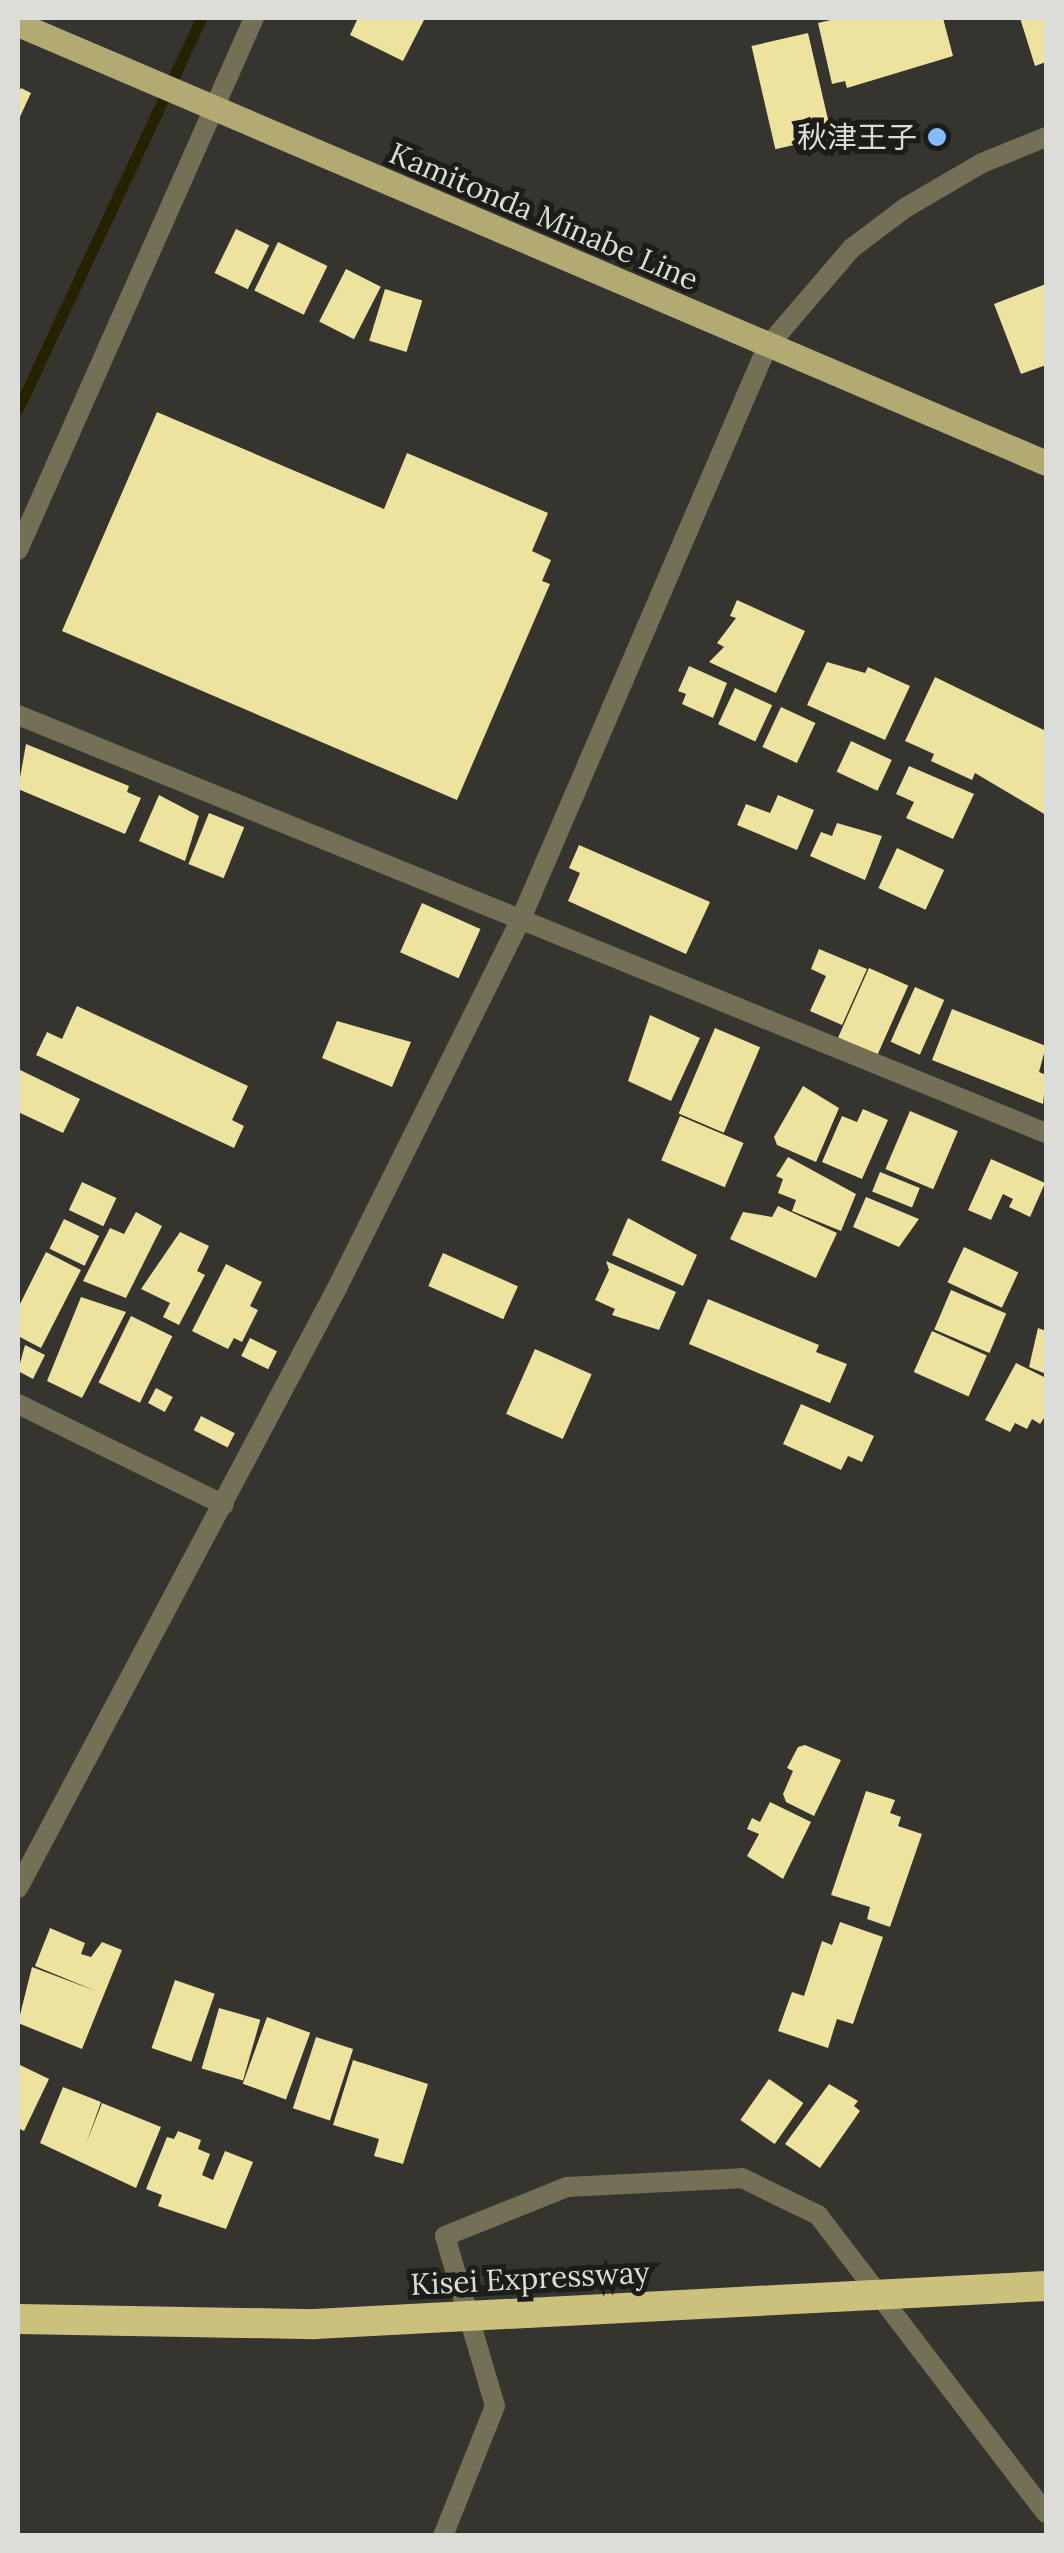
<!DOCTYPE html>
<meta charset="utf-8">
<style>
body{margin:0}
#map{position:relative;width:1064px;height:2553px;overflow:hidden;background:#35342e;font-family:Lora,"Noto Sans JP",serif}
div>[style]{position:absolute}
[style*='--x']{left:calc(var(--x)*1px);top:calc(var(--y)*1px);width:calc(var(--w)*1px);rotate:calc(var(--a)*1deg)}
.stream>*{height:11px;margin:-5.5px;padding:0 5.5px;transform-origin:5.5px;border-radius:5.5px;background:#262100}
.building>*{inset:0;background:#ede39e;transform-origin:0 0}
.minor>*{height:20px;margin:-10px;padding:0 10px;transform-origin:10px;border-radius:10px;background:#737055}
.primary>*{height:25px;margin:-12.5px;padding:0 12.5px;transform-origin:12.5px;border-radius:12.5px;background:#b2aa72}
.motorway-bridge>*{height:30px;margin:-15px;padding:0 15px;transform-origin:15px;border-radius:15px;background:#cbc17d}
.dots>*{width:28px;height:28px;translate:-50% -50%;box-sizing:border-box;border:5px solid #1c1c19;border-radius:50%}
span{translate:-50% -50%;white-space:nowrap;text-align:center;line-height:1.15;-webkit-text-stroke:10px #1c1c19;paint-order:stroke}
.poi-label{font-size:30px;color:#dcdcd8}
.right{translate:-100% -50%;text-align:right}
.street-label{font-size:30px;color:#dcdcd8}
.frame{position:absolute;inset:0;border:20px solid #dcdcd8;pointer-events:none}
</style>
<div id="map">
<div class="stream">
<div style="--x:18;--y:409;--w:432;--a:-64.9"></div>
</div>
<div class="building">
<div style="clip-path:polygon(358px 18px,425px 18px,403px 61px,350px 35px)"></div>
<div style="clip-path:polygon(839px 18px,943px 18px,953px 56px,847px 88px,845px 81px,832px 84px,818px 23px)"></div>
<div style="clip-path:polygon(1020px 18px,1046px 18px,1046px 62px,1035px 66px)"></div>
<div style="left:808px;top:33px;width:106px;height:58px;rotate:77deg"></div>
<div style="clip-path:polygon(21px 88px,31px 93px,18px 121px,18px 95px)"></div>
<div style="left:236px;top:229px;width:37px;height:49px;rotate:26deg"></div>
<div style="left:278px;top:242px;width:55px;height:54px;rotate:26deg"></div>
<div style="left:346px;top:269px;width:39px;height:59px;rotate:27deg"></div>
<div style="clip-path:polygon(1046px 284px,1046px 365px,1021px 374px,994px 304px)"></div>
<div style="left:385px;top:289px;width:39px;height:54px;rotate:17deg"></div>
<div style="clip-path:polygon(157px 412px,384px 509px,407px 453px,548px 513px,532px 551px,551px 560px,542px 581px,550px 584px,457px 800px,62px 631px)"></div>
<div style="clip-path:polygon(737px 600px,805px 631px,776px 693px,709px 662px,724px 647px,717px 643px,736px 618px,730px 616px)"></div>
<div style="clip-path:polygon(827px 662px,865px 673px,868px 667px,910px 686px,885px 740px,807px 705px)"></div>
<div style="clip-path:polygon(689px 666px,727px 683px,713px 718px,682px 704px,686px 694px,678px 691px)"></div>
<div style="clip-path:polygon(935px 677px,1046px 731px,1046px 815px,975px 773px,972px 780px,931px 761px,934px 754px,905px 741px)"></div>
<div style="left:735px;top:688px;width:41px;height:40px;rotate:25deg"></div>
<div style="left:781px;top:707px;width:38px;height:44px;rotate:25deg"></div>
<div style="left:851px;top:741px;width:45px;height:34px;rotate:25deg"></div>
<div style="clip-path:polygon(26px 744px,129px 786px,127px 792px,141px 798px,125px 834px,18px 789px)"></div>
<div style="clip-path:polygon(909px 766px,974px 794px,953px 839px,906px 818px,914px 802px,896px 794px)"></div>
<div style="clip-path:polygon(159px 795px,199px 816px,185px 861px,139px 841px)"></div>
<div style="clip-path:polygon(778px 795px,814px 810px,797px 850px,737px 825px,746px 804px,770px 813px)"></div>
<div style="left:209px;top:813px;width:38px;height:55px;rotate:22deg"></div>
<div style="clip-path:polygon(837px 823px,882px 836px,865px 880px,810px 856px,821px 832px,832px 836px)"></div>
<div style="clip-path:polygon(579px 845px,710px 902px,686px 954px,568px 901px,580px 873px,569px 868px)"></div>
<div style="left:897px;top:848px;width:52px;height:44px;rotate:25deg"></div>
<div style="left:422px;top:903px;width:64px;height:54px;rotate:24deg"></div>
<div style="clip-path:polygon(819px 949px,867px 969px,842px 1025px,810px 1011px,826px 976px,811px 969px)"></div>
<div style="left:869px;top:968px;width:43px;height:76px;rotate:24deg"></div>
<div style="left:915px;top:987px;width:32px;height:60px;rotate:24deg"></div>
<div style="clip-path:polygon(77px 1006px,248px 1086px,232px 1120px,244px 1126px,234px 1148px,36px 1055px,47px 1032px,62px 1039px)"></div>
<div style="clip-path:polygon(952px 1009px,1046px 1046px,1039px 1072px,1046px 1075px,1043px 1104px,932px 1060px)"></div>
<div style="clip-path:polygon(650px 1015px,700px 1038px,671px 1101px,628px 1081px)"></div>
<div style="clip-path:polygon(337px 1021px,411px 1042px,392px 1087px,322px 1058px)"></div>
<div style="left:715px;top:1028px;width:49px;height:93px;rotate:23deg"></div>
<div style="clip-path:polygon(18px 1069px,80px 1099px,63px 1133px,18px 1112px)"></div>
<div style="clip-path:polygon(803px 1086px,839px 1108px,816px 1162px,777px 1145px,774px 1137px)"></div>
<div style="clip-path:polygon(863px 1109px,888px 1120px,862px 1179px,822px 1162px,842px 1116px,857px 1122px)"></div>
<div style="left:910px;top:1111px;width:52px;height:63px;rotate:23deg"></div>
<div style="left:680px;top:1116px;width:69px;height:48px;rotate:23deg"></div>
<div style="clip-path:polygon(788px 1157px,856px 1194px,841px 1231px,792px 1211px,796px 1200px,778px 1193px,783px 1179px,776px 1176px)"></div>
<div style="clip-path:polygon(991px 1159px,1045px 1183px,1030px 1217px,1009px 1207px,1013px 1199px,1003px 1194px,991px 1220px,968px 1210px)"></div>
<div style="left:880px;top:1172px;width:43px;height:21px;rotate:22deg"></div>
<div style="left:82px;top:1182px;width:38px;height:31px;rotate:25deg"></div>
<div style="clip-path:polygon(866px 1197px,919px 1219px,899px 1247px,853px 1227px)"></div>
<div style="clip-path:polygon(778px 1206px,837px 1233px,816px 1278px,730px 1239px,743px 1212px,772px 1217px)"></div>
<div style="clip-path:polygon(136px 1212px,162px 1226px,126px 1298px,83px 1281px,110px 1228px,124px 1234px)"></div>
<div style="clip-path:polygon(628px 1218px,697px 1255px,683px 1286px,612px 1255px)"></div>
<div style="left:64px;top:1219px;width:39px;height:33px;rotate:26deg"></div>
<div style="clip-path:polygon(180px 1232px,209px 1246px,197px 1271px,205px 1275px,179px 1325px,163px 1317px,170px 1303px,141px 1289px)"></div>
<div style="left:964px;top:1247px;width:60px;height:39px;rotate:25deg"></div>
<div style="clip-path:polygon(46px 1252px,81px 1270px,41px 1348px,18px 1336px,18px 1308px)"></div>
<div style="left:443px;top:1253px;width:82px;height:36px;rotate:24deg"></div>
<div style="clip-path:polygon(606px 1261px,676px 1292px,659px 1330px,612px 1315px,615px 1309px,595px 1300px,609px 1270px)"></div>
<div style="clip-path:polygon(226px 1264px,262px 1282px,250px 1306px,258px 1310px,242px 1342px,234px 1338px,228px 1349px,192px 1331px)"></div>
<div style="left:951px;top:1290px;width:60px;height:43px;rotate:23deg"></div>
<div style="clip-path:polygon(81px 1297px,126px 1312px,82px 1398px,47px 1381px)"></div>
<div style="clip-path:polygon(708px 1299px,819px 1345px,816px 1352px,847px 1364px,830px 1403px,689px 1344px)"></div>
<div style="left:131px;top:1316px;width:46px;height:74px;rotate:26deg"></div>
<div style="clip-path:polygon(1038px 1328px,1046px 1331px,1046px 1374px,1029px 1367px)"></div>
<div style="left:932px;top:1331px;width:60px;height:45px;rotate:24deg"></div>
<div style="left:250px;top:1338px;width:30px;height:20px;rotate:26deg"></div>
<div style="clip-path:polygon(25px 1345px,45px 1355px,33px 1379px,18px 1371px)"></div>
<div style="left:535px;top:1349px;width:62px;height:71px;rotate:24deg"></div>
<div style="clip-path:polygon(1016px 1363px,1046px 1378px,1046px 1415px,1040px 1424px,1032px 1419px,1027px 1429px,1015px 1423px,1010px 1432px,985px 1420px)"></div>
<div style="left:156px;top:1388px;width:19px;height:17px;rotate:28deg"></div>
<div style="clip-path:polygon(801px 1404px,874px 1436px,862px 1462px,848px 1456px,841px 1470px,783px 1444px)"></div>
<div style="left:201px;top:1416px;width:38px;height:16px;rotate:27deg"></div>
<div style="clip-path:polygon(805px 1745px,841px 1760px,814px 1816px,786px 1802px,783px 1794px,793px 1771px,787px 1768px,798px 1747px)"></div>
<div style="clip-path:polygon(866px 1791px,895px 1800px,890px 1813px,901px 1817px,898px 1826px,922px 1834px,890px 1927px,867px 1919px,870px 1907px,831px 1895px)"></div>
<div style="clip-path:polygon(770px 1802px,811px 1822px,783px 1879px,747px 1856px,759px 1834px,747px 1829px,752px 1818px,760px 1822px)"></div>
<div style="clip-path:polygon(840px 1922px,883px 1937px,853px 2024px,837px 2019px,828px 2048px,778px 2031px,792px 1992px,804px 1996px,822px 1941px,832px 1945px)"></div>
<div style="clip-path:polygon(50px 1928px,85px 1943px,81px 1954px,91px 1957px,102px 1942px,122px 1950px,82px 2049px,18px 2023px,32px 1967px,96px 1991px,35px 1966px)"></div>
<div style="left:175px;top:1980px;width:42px;height:72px;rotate:19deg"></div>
<div style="left:219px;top:2008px;width:43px;height:63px;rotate:16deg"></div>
<div style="left:267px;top:2017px;width:46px;height:71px;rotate:20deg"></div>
<div style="left:316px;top:2037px;width:39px;height:75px;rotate:18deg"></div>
<div style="clip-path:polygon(353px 2060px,428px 2084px,403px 2164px,374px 2156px,379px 2139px,333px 2125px)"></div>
<div style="clip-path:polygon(18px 2064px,49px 2079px,24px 2131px,18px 2128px)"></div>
<div style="left:769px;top:2079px;width:42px;height:50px;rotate:35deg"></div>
<div style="clip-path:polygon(829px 2084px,858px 2101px,854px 2106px,860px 2111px,820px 2168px,785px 2144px)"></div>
<div style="clip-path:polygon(63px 2087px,101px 2102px,86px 2144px,102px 2103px,161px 2127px,136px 2188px,40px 2143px)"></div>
<div style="clip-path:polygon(178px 2131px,201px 2140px,198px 2149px,210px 2154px,202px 2175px,213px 2180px,225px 2151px,253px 2162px,226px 2229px,158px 2206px,162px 2195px,146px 2189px,167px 2137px,174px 2139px)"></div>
</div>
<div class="minor">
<div style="--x:18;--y:550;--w:582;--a:-66.08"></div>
<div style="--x:18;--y:715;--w:1110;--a:22.13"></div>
<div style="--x:18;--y:1404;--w:229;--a:26.1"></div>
<div style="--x:18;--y:1888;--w:677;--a:-62"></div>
<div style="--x:336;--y:1290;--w:412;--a:-63.5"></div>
<div style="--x:520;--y:921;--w:625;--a:-66.72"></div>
<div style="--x:767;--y:347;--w:130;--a:-49.4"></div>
<div style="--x:852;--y:248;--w:66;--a:-37"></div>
<div style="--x:905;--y:208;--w:89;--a:-30.3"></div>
<div style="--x:982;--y:163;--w:69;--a:-22.1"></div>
<div style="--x:443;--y:2536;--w:140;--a:-68.2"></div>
<div style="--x:495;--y:2406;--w:177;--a:-106.4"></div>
<div style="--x:445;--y:2236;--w:131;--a:-21.9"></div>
<div style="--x:567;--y:2187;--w:175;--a:-2.9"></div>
<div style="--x:742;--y:2178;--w:85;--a:26"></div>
<div style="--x:818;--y:2215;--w:375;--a:52.6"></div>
</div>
<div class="primary">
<div style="--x:18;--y:24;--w:1118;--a:23.12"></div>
</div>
<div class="motorway-bridge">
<div style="--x:18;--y:2319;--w:297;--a:1"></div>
<div style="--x:315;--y:2324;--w:732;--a:-2.98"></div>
</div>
<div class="dots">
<div style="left:937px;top:137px;background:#82bcfa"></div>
</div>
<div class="poi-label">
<span class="right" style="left:917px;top:137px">秋津王子</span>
</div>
<div class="street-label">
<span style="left:544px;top:216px;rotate:23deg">Kamitonda Minabe Line</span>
<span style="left:530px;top:2278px;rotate:-3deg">Kisei Expressway</span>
</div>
<div class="frame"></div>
</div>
